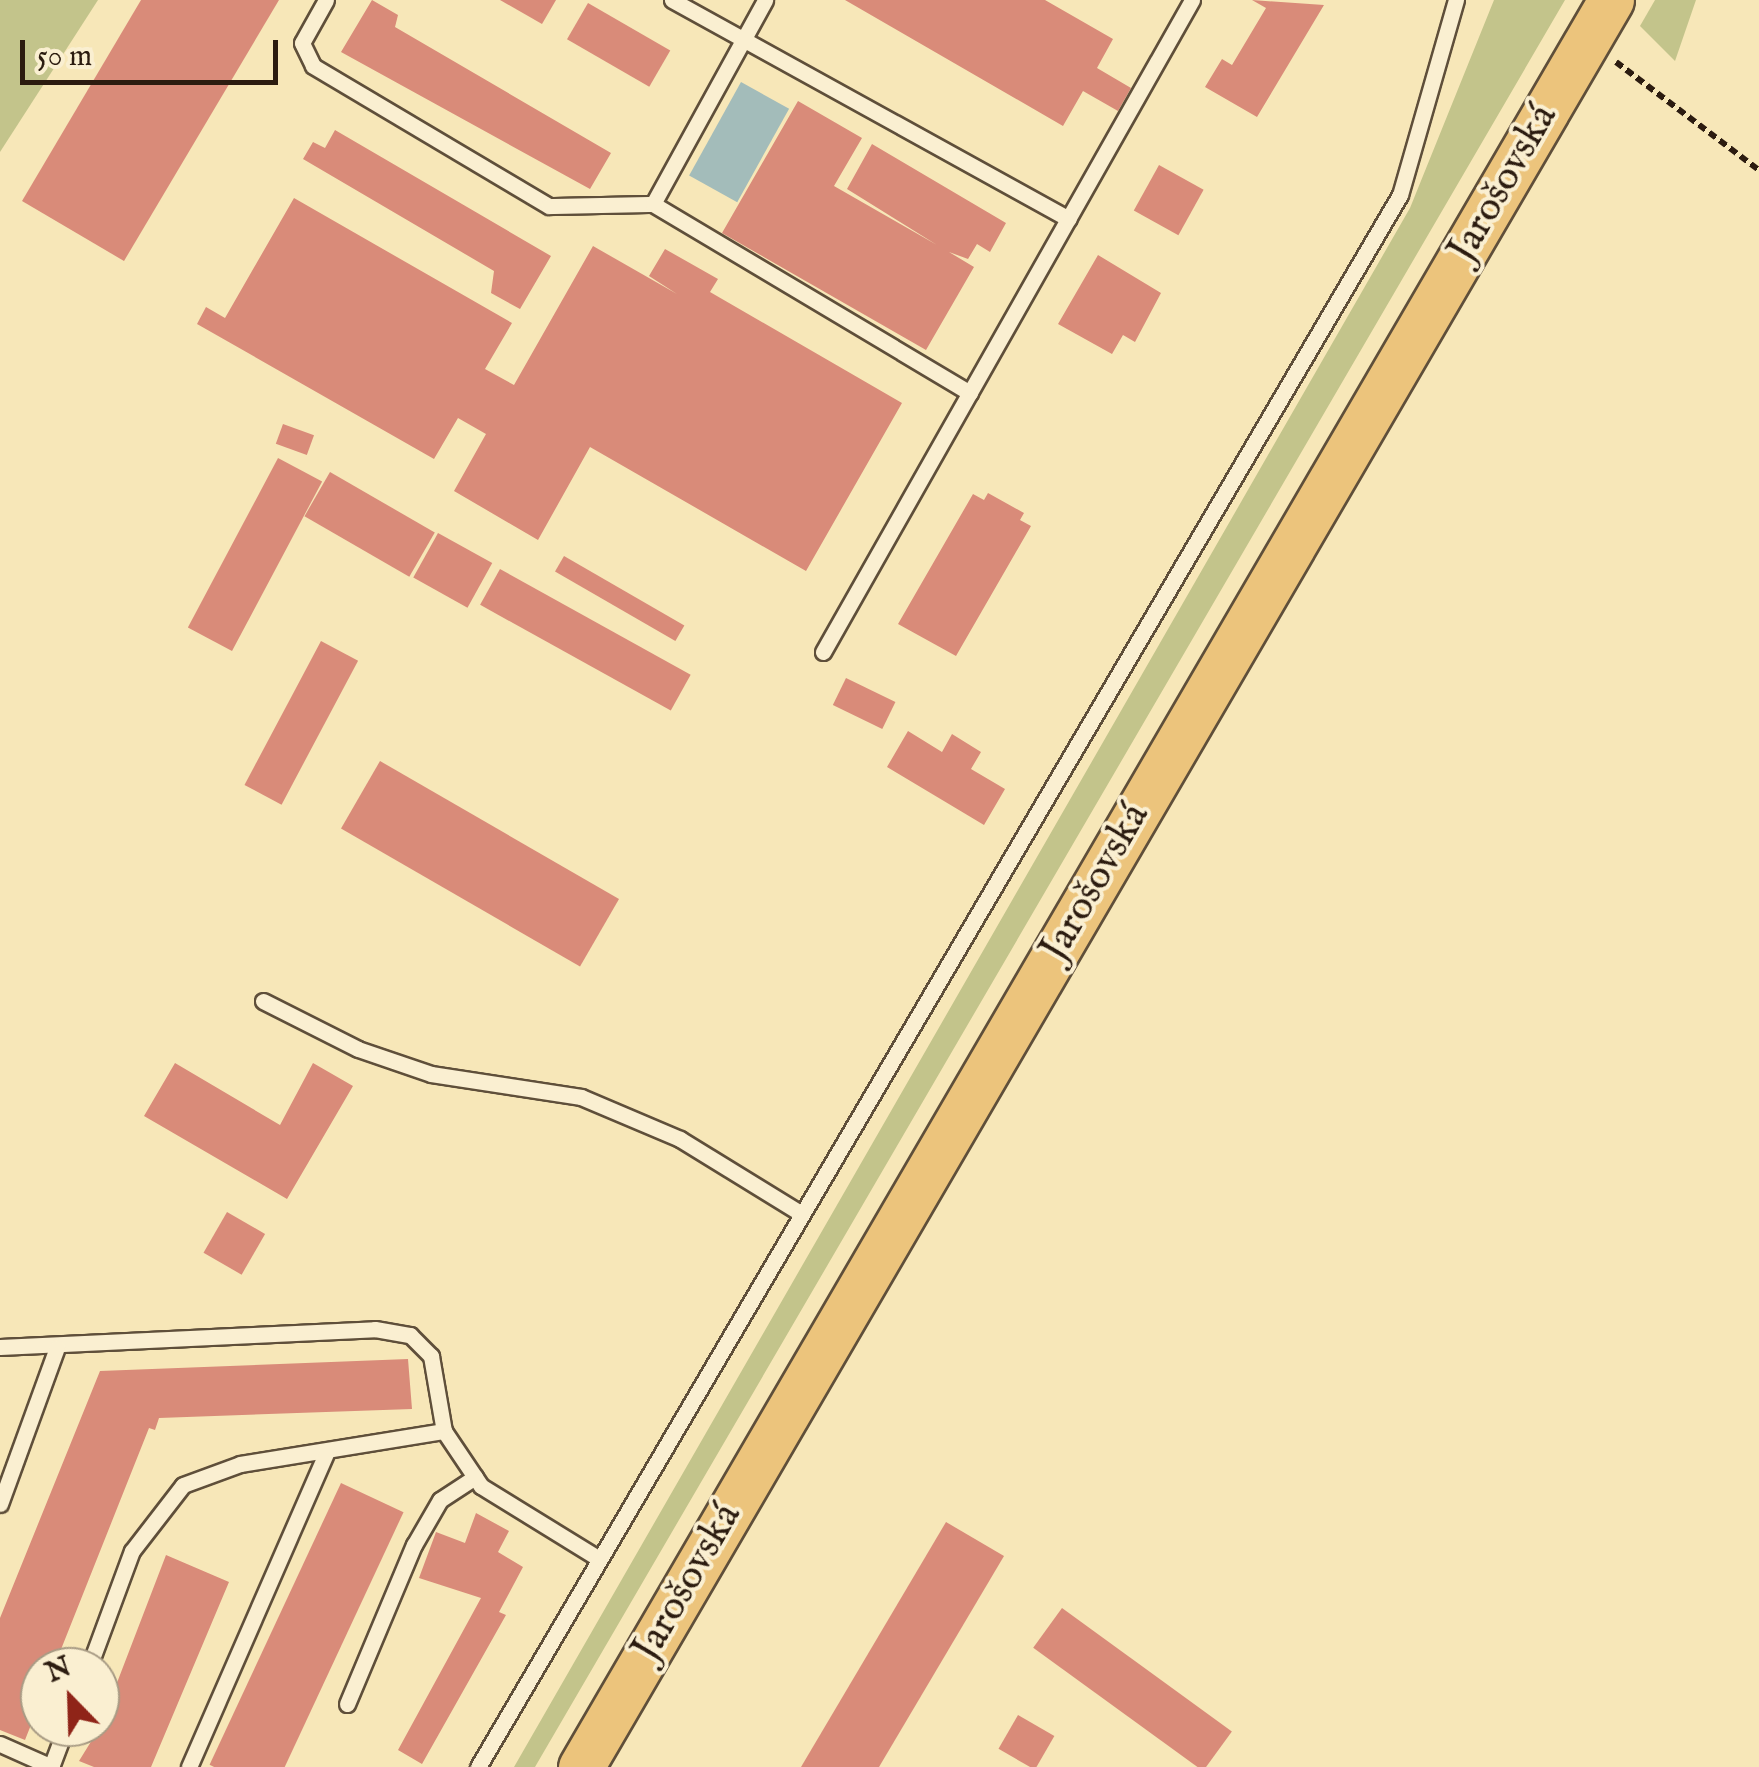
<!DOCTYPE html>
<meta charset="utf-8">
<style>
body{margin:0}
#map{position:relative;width:1759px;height:1767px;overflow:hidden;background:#f7e7b8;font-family:"IM FELL English",serif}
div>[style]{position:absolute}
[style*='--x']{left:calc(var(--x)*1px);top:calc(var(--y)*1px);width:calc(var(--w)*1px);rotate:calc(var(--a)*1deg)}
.green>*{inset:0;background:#c3c48b}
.water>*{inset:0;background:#a3bcba;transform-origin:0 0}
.building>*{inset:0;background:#d98b79;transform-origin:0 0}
.path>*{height:6px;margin-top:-3px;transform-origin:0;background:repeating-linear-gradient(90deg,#2c1c10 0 8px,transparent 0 13px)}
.roads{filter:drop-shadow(2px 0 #5f4f3a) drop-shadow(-2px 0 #5f4f3a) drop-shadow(0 2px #5f4f3a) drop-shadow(0 -2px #5f4f3a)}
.service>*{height:15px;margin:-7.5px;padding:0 7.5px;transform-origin:7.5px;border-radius:7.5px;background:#faefd1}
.primary>*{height:45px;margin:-22.5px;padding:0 22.5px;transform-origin:22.5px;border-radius:22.5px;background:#ecc47c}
span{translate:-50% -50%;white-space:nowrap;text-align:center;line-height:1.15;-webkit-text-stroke:8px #faefd1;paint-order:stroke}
.street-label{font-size:40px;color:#2c1c10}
.north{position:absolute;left:20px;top:1647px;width:100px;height:100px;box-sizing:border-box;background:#faefd1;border:2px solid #a89b84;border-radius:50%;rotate:337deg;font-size:28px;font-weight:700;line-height:40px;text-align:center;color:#2c1c10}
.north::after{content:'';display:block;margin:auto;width:35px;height:45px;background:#8f2418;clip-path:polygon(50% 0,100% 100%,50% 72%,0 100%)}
.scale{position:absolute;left:20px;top:40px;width:258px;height:45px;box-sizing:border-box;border:5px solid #2c1c10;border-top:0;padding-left:12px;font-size:30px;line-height:35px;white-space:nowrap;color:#2c1c10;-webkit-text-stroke:8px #faefd1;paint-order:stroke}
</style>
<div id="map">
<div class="green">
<div style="clip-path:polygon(0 0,98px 0,0 152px)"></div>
<div style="clip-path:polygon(1494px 0,1565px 0,535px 1767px,514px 1767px,1410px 208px)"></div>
<div style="clip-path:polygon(1655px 0,1696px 0,1675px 61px,1640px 26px)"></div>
</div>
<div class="water">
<div style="left:741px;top:82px;width:55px;height:107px;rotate:29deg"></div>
</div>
<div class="building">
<div style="clip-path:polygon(141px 0,279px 0,124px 261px,22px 201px)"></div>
<div style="clip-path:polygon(372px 0,398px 15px,395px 27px,611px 153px,590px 189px,341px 52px)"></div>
<div style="clip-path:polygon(500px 0,556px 0,542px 24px)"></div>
<div style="clip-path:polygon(845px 0,1045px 0,1113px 39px,1097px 68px,1131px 88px,1118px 111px,1083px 91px,1063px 126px)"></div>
<div style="clip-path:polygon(1252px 0,1324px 5px,1257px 117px,1205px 87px,1222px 59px,1232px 65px,1266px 8px)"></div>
<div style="left:588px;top:3px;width:95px;height:42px;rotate:30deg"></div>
<div style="clip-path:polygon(798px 101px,862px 138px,834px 186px,937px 245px,847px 189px,872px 144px,1006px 223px,990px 252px,977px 244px,968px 259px,949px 252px,974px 267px,926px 350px,722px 233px)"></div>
<div style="clip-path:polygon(335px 130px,551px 256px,520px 309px,491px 293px,494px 271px,303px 159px,313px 142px,325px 148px)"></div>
<div style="left:1159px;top:165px;width:51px;height:52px;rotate:29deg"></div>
<div style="clip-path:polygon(294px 198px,512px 323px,485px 369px,514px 385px,593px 246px,677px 294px,649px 276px,665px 249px,718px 279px,710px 292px,902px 403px,806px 571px,590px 447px,538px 540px,454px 491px,486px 434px,458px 418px,434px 459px,197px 324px,206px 307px,225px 318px)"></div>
<div style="clip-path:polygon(1098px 255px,1161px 293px,1135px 342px,1123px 335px,1112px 354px,1058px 324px)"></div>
<div style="left:283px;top:424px;width:33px;height:21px;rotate:20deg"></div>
<div style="left:278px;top:458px;width:50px;height:192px;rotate:28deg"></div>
<div style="left:330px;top:472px;width:121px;height:51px;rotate:30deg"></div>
<div style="clip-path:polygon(988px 493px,1024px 513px,1020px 520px,1031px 526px,956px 656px,898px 624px,973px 494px,984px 500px)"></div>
<div style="left:438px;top:533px;width:62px;height:51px;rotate:29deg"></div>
<div style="left:564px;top:556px;width:139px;height:18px;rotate:30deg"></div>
<div style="left:500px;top:569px;width:218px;height:41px;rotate:29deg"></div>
<div style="left:321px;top:641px;width:42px;height:163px;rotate:28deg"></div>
<div style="left:846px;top:678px;width:55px;height:30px;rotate:26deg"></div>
<div style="clip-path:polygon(908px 731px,942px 752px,952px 734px,981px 752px,971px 769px,1005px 789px,984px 825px,887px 767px)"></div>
<div style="left:380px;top:761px;width:276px;height:78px;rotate:30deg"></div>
<div style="clip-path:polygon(175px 1063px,280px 1125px,313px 1063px,353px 1086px,287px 1199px,144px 1116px)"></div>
<div style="left:227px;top:1212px;width:44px;height:47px;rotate:30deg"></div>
<div style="clip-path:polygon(408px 1359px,412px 1409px,159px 1418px,155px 1430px,149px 1428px,54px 1667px,40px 1667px,40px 1702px,25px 1740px,0 1730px,0 1618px,100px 1371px)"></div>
<div style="left:341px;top:1483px;width:69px;height:311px;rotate:25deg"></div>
<div style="clip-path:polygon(476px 1513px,509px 1531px,498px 1552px,523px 1567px,499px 1612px,506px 1615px,422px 1764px,398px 1750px,481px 1598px,419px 1578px,436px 1532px,465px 1543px)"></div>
<div style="clip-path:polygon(946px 1522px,1004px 1556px,879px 1767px,801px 1767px)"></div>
<div style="clip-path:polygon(166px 1555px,229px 1582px,151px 1767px,94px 1767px,79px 1761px,100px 1727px)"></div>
<div style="left:1062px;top:1608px;width:210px;height:49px;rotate:36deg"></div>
<div style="left:1018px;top:1715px;width:42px;height:39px;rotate:30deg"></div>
</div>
<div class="path">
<div style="--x:1616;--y:62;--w:179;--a:37.1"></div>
</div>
<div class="roads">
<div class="service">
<div style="--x:326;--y:0;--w:49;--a:119.2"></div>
<div style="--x:302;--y:43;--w:25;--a:64"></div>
<div style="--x:313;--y:66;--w:274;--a:30.7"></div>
<div style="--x:549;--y:206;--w:104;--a:-1.1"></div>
<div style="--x:653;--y:204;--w:369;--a:30.8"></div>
<div style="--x:672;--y:0;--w:453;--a:28.9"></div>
<div style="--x:653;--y:204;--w:233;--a:-61.2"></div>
<div style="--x:823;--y:652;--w:749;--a:-60.49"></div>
<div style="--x:263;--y:1001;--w:106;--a:26.8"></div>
<div style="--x:358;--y:1049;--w:77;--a:18.9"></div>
<div style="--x:431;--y:1074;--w:152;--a:8.7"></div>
<div style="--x:581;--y:1097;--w:108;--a:23"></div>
<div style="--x:680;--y:1139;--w:143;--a:31.6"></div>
<div style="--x:0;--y:1347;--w:375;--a:-2.7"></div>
<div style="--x:375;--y:1329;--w:36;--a:10"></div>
<div style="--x:410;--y:1335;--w:30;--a:45"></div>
<div style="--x:431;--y:1356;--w:76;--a:80.2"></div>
<div style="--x:444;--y:1431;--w:66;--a:56.1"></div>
<div style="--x:481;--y:1486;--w:139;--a:31.7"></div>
<div style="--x:0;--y:1504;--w:167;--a:-70"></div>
<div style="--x:89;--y:1667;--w:124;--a:-69.7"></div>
<div style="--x:132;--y:1551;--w:83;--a:-52.3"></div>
<div style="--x:183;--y:1485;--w:61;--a:-20.2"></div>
<div style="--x:240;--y:1464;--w:207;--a:-9.2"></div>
<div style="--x:347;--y:1704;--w:173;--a:-67.2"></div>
<div style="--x:414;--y:1545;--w:52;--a:-60"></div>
<div style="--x:440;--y:1500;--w:42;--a:-33.3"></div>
<div style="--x:0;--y:1744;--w:57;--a:23.9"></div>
<div style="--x:51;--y:1767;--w:43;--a:-69.4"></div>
<div style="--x:189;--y:1767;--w:345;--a:-66.4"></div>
<div style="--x:478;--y:1767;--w:1822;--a:-59.61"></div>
<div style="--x:1400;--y:195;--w:203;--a:-74"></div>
</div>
<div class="primary">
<div style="--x:581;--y:1767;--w:2045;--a:-59.76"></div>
</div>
</div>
<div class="street-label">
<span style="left:1504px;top:184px;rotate:-60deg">Jarošovská</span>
<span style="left:1096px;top:883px;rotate:-60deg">Jarošovská</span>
<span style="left:688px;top:1583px;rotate:-60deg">Jarošovská</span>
</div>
<div class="north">N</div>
<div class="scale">50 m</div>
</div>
